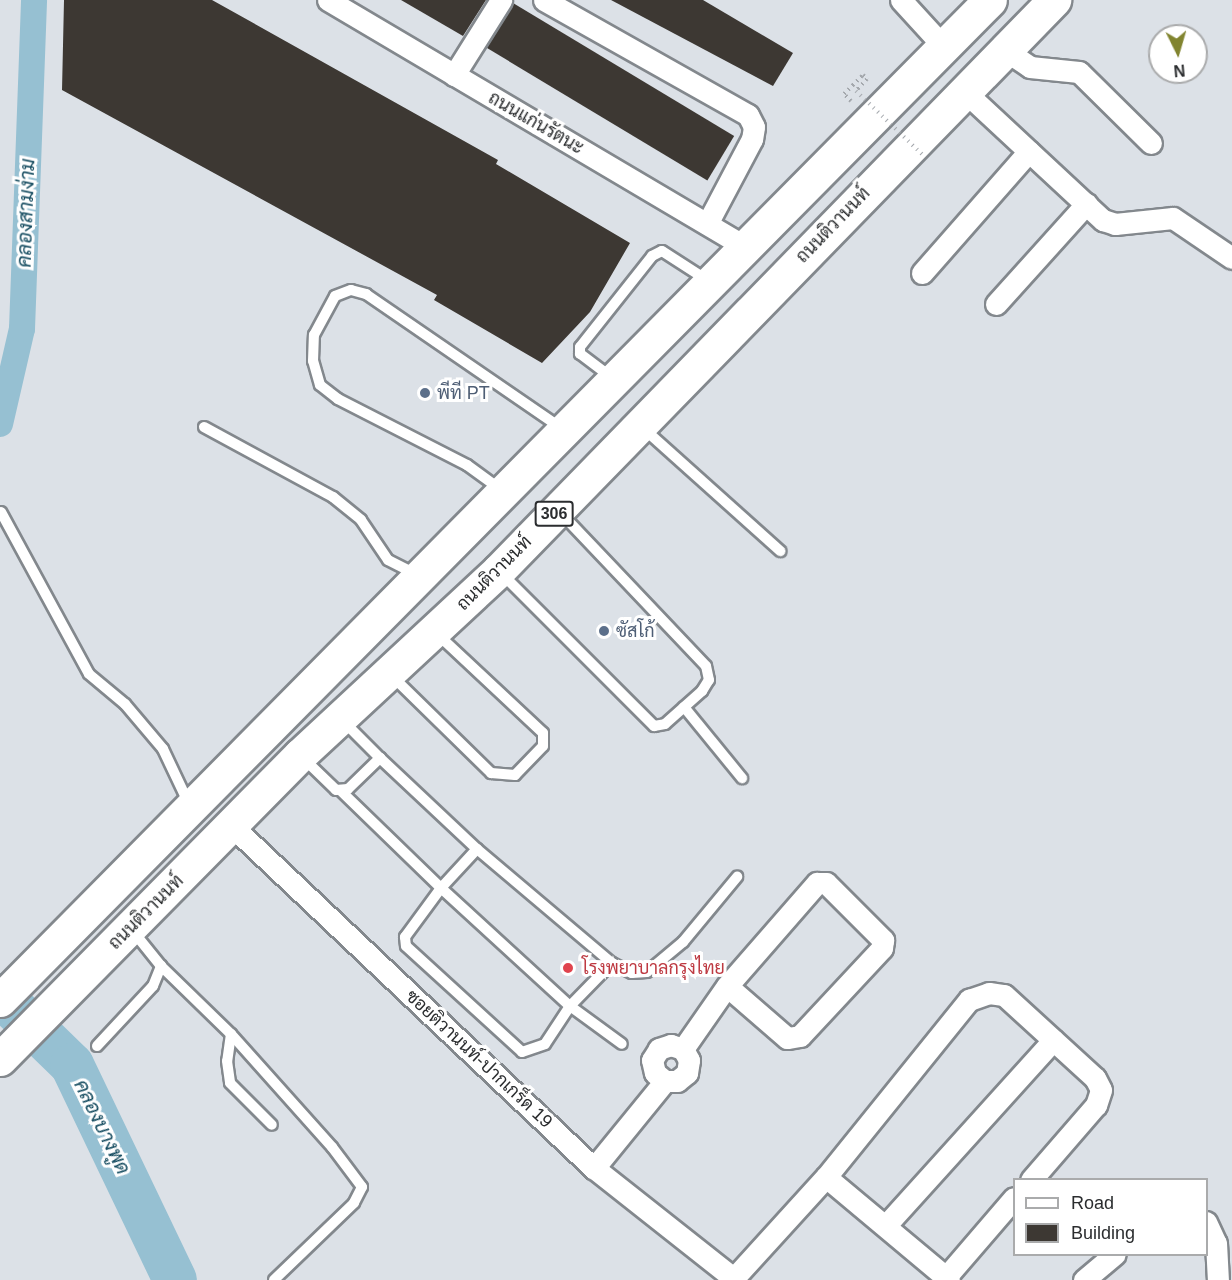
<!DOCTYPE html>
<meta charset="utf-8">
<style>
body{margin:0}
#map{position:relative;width:1232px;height:1280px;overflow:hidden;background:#dce1e7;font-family:Arial,Sarabun,sans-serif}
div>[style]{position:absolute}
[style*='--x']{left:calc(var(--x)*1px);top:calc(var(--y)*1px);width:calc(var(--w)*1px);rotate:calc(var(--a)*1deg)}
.canal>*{height:26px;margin:-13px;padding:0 13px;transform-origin:13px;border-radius:13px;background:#96c0d2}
.river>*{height:44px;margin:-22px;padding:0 22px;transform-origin:22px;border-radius:22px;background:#96c0d2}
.building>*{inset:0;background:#3d3833;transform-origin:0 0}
.path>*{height:4px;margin-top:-2px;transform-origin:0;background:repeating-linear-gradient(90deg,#a4a8ad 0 1.5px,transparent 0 6px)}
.roads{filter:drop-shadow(2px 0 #83888d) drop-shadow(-2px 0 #83888d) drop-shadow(0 2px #83888d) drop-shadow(0 -2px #83888d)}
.service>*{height:10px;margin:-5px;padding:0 5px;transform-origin:5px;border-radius:5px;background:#fff}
.minor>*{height:21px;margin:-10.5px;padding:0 10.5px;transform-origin:10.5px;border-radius:10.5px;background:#fff}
.primary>*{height:33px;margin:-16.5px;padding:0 16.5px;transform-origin:16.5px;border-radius:16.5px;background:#fff}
.path-bridge>*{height:4px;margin-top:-2px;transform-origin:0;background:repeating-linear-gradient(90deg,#a4a8ad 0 1.5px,transparent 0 6px)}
.dots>*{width:16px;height:16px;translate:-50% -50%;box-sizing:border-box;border:3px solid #fff;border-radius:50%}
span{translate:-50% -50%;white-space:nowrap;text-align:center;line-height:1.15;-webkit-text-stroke:6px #fff;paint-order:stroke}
.shield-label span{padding:2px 4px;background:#fff;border:2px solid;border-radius:4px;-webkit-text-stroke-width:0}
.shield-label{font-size:16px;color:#2b2d2f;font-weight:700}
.street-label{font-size:18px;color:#2b2d2f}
.service-label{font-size:18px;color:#4e5e75}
.left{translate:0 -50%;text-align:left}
.health-label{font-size:18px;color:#be3a42}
.water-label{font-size:20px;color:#144b5f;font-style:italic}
.legend{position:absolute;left:1013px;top:1178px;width:195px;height:78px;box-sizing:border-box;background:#fff;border:2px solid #aaabac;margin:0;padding:8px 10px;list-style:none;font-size:18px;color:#2b2d2f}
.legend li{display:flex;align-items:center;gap:12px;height:30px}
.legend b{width:30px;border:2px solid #aaabac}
.north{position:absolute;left:1148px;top:24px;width:60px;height:60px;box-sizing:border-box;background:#fff;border:2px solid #aaabac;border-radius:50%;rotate:175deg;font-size:16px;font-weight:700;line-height:24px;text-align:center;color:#2b2d2f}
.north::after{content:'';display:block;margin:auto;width:21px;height:27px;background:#81842f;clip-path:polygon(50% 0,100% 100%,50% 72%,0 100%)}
</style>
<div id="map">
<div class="canal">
<div style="--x:0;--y:424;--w:98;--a:-77"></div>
<div style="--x:22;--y:329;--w:329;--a:-87.9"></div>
</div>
<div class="river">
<div style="--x:0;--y:995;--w:100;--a:44.2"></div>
<div style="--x:72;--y:1065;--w:238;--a:64.4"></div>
</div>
<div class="building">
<div style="clip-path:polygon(64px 0,212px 0,498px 160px,496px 164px,630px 243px,590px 312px,542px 363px,434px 300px,437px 295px,62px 90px)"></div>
<div style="clip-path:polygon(401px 0,486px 0,463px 36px)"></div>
<div style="clip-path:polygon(611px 0,703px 0,793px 53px,773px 86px)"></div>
<div style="left:513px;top:3px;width:258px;height:52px;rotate:31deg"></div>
</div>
<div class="path">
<div style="--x:851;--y:101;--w:10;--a:-135"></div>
<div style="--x:844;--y:94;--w:27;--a:-45"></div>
<div style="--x:863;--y:75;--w:6;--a:45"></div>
<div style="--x:867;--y:79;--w:16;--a:133"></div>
</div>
<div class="roads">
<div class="service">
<div style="--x:611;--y:377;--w:39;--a:-143"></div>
<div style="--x:580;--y:354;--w:7;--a:-90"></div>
<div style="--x:580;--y:347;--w:116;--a:-51.6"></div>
<div style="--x:652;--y:256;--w:11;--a:-27"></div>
<div style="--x:662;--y:251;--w:54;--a:32.8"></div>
<div style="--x:204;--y:427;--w:147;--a:28.5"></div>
<div style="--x:333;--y:497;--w:36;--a:39"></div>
<div style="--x:361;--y:520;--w:48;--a:56"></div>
<div style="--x:388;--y:560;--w:31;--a:27"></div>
<div style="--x:642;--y:427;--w:186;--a:41.9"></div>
<div style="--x:500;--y:489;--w:41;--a:-144"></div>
<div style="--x:467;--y:465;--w:145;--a:-152.9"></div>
<div style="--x:338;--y:399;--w:23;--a:-142"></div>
<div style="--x:320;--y:385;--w:25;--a:-106"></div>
<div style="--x:313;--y:361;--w:26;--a:-88"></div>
<div style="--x:314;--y:335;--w:44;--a:-61.7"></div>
<div style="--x:335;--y:296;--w:17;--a:-21"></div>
<div style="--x:351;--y:290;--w:16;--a:15"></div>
<div style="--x:366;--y:294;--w:237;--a:34.5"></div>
<div style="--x:1;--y:512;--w:184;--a:61.5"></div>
<div style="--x:89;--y:674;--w:47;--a:39.8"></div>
<div style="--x:125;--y:704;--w:59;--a:49.8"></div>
<div style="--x:163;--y:749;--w:61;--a:64.7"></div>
<div style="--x:500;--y:572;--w:218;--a:45"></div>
<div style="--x:654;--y:726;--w:11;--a:-10"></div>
<div style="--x:665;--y:724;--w:50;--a:-41.7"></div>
<div style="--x:702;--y:691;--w:13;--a:-58"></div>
<div style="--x:709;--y:680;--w:14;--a:-102"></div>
<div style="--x:706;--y:666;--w:212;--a:-133.5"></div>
<div style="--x:392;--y:676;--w:139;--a:44.4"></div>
<div style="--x:491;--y:773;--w:24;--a:5"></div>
<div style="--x:515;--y:775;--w:40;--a:-46"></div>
<div style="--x:543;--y:746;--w:13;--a:-90"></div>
<div style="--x:543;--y:733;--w:148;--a:-136.9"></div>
<div style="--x:684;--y:707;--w:92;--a:50.8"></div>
<div style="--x:302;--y:757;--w:47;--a:44.1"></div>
<div style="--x:336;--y:790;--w:12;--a:-5"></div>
<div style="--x:348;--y:789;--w:45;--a:-44.1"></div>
<div style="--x:380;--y:758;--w:54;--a:-135"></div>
<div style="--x:380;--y:758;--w:133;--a:43.2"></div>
<div style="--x:477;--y:849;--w:177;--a:40.2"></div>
<div style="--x:612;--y:963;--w:22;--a:27"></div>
<div style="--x:632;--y:973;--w:15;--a:-4"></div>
<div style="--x:647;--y:972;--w:47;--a:-39.8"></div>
<div style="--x:683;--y:942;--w:85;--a:-50.3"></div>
<div style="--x:342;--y:792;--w:138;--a:44.1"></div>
<div style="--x:441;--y:888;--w:61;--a:126.3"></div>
<div style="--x:405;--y:937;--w:9;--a:84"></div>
<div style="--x:406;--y:946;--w:157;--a:42.4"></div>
<div style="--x:522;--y:1052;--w:24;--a:-19"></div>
<div style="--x:545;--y:1044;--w:45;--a:-56.7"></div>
<div style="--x:570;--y:1006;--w:60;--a:-45.7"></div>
<div style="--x:477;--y:849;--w:53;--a:132.7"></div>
<div style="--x:441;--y:888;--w:175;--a:42.5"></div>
<div style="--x:570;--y:1006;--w:64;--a:36.2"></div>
<div style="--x:161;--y:966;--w:98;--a:44.2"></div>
<div style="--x:231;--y:1034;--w:27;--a:98"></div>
<div style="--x:227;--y:1061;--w:22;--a:82"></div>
<div style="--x:230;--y:1083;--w:59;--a:45"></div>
<div style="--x:231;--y:1034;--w:152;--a:48.2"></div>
<div style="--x:332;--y:1147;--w:50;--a:53.1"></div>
<div style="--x:362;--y:1187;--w:18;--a:117"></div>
<div style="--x:354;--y:1203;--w:111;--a:136.1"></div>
<div style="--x:97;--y:1046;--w:82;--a:-47"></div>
<div style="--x:153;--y:986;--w:22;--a:-68"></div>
<div style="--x:161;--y:966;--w:46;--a:-128.9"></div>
</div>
<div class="minor">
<div style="--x:328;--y:0;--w:483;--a:30.6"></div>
<div style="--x:544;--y:0;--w:234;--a:29.4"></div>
<div style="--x:748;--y:115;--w:13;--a:63"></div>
<div style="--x:754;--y:127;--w:12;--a:99"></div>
<div style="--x:752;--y:139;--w:96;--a:117.9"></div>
<div style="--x:901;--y:0;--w:62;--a:47.6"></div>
<div style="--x:1005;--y:50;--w:30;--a:34"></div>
<div style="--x:1030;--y:67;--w:49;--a:5.8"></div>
<div style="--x:1079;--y:72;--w:101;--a:44.6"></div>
<div style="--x:454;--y:75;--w:89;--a:-57.9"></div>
<div style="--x:964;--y:91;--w:190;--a:42.9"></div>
<div style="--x:1103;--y:220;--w:13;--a:18"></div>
<div style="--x:1115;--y:224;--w:58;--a:-5.9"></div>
<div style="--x:1173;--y:218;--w:71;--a:34.1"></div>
<div style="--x:922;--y:273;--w:162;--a:-48.7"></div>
<div style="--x:996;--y:304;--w:135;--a:-48"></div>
<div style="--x:232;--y:826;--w:498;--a:43.4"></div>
<div style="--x:594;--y:1168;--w:181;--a:38.3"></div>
<div style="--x:817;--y:883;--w:9;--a:0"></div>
<div style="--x:826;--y:883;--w:81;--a:45"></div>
<div style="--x:883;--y:940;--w:8;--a:97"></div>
<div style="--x:882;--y:948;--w:120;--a:133"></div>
<div style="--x:800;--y:1036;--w:13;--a:171"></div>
<div style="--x:787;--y:1038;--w:79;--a:-139.1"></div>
<div style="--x:727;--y:986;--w:137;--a:-48.9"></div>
<div style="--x:683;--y:1049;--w:77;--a:-55.1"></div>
<div style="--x:594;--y:1168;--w:112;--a:-50.8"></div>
<div style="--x:665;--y:1081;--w:12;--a:0"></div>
<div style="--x:677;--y:1081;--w:13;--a:-39"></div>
<div style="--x:687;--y:1073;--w:13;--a:-81"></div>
<div style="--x:689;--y:1060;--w:13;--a:-119"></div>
<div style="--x:683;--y:1049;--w:13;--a:-162"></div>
<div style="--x:671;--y:1045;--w:13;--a:162"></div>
<div style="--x:659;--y:1049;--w:13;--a:122"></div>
<div style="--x:652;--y:1060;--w:13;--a:77"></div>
<div style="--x:655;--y:1073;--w:13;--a:39"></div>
<div style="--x:826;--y:1177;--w:228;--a:-51.1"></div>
<div style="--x:969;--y:1000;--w:21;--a:-19"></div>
<div style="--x:989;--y:993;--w:15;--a:8"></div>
<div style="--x:1004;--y:995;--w:123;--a:42.4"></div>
<div style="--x:1095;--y:1078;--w:13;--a:63"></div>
<div style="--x:1101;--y:1090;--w:16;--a:108"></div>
<div style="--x:1096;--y:1105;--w:99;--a:130.9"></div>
<div style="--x:1206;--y:1222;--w:23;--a:65"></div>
<div style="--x:1216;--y:1243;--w:37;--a:87"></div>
<div style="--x:887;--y:1224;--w:248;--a:-47.9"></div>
<div style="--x:946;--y:1277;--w:104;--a:-49.3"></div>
<div style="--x:734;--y:1278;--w:137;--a:-47.7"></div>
<div style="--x:826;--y:1177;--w:160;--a:39.9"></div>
<div style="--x:1084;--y:1280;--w:40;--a:-40"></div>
</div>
<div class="primary">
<div style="--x:0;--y:1000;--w:1407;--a:-45.29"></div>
<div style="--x:0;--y:1059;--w:427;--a:-45.4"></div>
<div style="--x:300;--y:755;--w:272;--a:-42.9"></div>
<div style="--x:499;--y:570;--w:796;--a:-45.76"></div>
</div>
</div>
<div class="path-bridge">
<div style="--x:856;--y:91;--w:94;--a:43.7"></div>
</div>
<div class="dots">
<div style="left:425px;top:393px;background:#5c6f8a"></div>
<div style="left:604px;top:631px;background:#5c6f8a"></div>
<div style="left:568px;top:968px;background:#e0444e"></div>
</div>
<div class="shield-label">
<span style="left:554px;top:514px">306</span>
</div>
<div class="street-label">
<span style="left:536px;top:123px;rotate:30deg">ถนนแก่นรัตนะ</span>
<span style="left:833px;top:225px;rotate:-46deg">ถนนติวานนท์</span>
<span style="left:494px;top:573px;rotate:-45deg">ถนนติวานนท์</span>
<span style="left:146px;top:912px;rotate:-45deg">ถนนติวานนท์</span>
<span style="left:479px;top:1059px;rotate:43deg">ซอยติวานนท์-ปากเกร็ด 19</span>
</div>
<div class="service-label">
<span class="left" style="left:437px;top:393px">พีที PT</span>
<span class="left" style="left:616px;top:631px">ซัสโก้</span>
</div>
<div class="health-label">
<span class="left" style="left:582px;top:968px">โรงพยาบาลกรุงไทย</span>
</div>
<div class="water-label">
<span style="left:26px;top:213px;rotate:-88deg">คลองสามง่าม</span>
<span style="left:102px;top:1127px;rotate:64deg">คลองบางพูด</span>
</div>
<ul class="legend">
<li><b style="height:8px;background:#fff"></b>Road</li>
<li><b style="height:16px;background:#3d3833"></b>Building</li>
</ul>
<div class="north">N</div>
</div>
